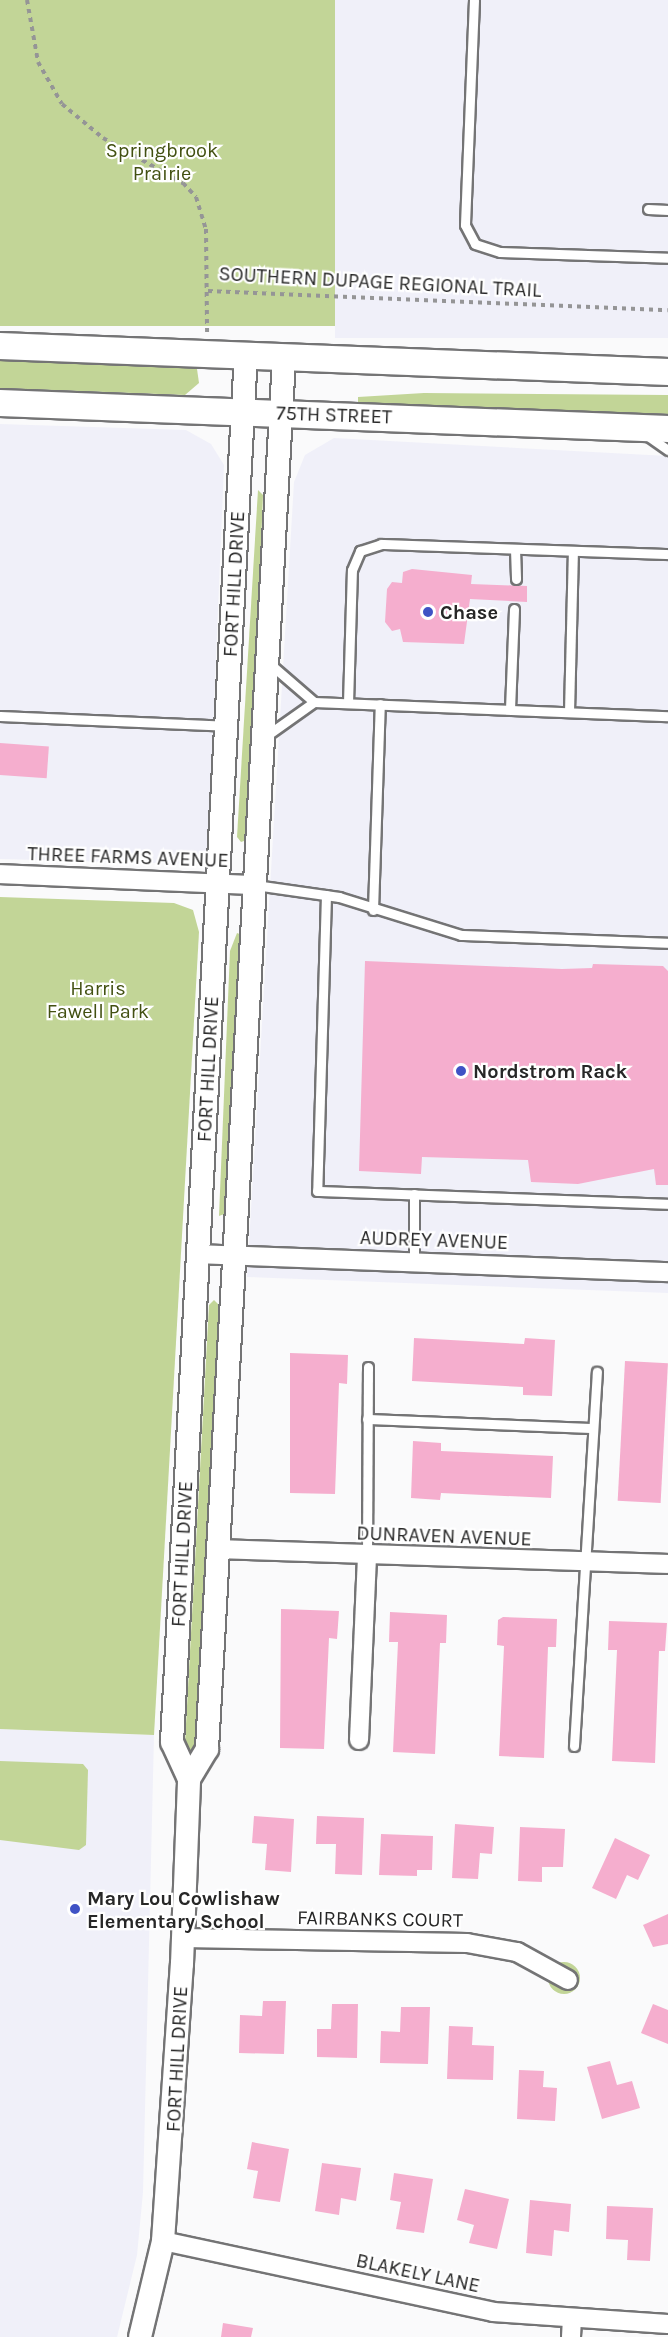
<!DOCTYPE html>
<style>
body{margin:0}
#map{position:relative;width:668px;height:2337px;overflow:hidden;background:#fafafb;font-family:Karla,sans-serif}
div>[style]{position:absolute}
[style*='--x']{left:calc(var(--x)*1px);top:calc(var(--y)*1px);width:calc(var(--w)*1px);rotate:calc(var(--a)*1deg)}
.built>*{inset:0;background:#f0f0f9;transform-origin:0 0}
.green>*{inset:0;background:#c2d597;transform-origin:0 0}
.round{border-radius:50%}
.building>*{inset:0;background:#f5aece;transform-origin:0 0}
.path>*{height:4px;margin-top:-2px;transform-origin:0;background:repeating-linear-gradient(90deg,#959596 0 4.5px,transparent 0 9px)}
.roads{filter:drop-shadow(2px 0 #747475) drop-shadow(-2px 0 #747475) drop-shadow(0 2px #747475) drop-shadow(0 -2px #747475)}
.service>*{height:9px;margin:-4.5px;padding:0 4.5px;transform-origin:4.5px;border-radius:4.5px;background:#fff}
.minor>*{height:18px;margin:-9px;padding:0 9px;transform-origin:9px;border-radius:9px;background:#fff}
.tertiary>*{height:22px;margin:-11px;padding:0 11px;transform-origin:11px;border-radius:11px;background:#fff}
.secondary>*{height:26px;margin:-13px;padding:0 13px;transform-origin:13px;border-radius:13px;background:#fff}
.dots>*{width:16px;height:16px;translate:-50% -50%;box-sizing:border-box;border:3px solid #fff;border-radius:50%}
span{translate:-50% -50%;white-space:nowrap;text-align:center;line-height:1.15;-webkit-text-stroke:4.5px #fff;paint-order:stroke}
.park-label{font-size:20px;color:#425011}
.street-label{font-size:20px;color:#272727}
.poi-label{font-size:20px;color:#272727;font-weight:700}
.left{translate:0 -50%;text-align:left}
</style>
<div id="map">
<div class="built">
<div style="left:335px;top:0;width:333px;height:338px"></div>
<div style="clip-path:polygon(0 424px,186px 430px,211px 444px,224px 465px,208px 849px,196px 864px,0 859px)"></div>
<div style="clip-path:polygon(334px 438px,668px 456px,668px 1293px,247px 1277px,294px 482px,305px 455px)"></div>
<div style="clip-path:polygon(0 1729px,154px 1735px,143px 2192px,137px 2255px,117px 2337px,0 2337px)"></div>
</div>
<div class="green">
<div style="left:0;top:0;width:335px;height:326px"></div>
<div style="clip-path:polygon(0 358px,188px 364px,197px 369px,199px 383px,185px 395px,0 388px)"></div>
<div style="clip-path:polygon(424px 393px,668px 395px,668px 414px,358px 403px,358px 397px)"></div>
<div style="clip-path:polygon(258px 490px,263px 495px,255px 693px,247px 840px,241px 842px,237px 837px)"></div>
<div style="clip-path:polygon(0 897px,174px 903px,193px 910px,199px 932px,154px 1735px,0 1729px)"></div>
<div style="clip-path:polygon(237px 933px,242px 935px,227px 1213px,219px 1216px,230px 951px)"></div>
<div style="clip-path:polygon(214px 1300px,221px 1307px,195px 1761px,184px 1761px,209px 1305px)"></div>
<div style="clip-path:polygon(0 1761px,83px 1764px,88px 1770px,86px 1845px,79px 1850px,0 1840px)"></div>
<div class="round" style="left:548px;top:1962px;width:32px;height:32px"></div>
</div>
<div class="building">
<div style="clip-path:polygon(412px 569px,472px 575px,471px 584px,527px 586px,527px 602px,470px 599px,464px 644px,403px 642px,400px 629px,392px 631px,385px 622px,387px 589px,392px 582px,402px 583px,403px 572px)"></div>
<div style="left:0;top:743px;width:49px;height:32px;rotate:4deg"></div>
<div style="clip-path:polygon(365px 961px,562px 969px,592px 968px,593px 964px,663px 966px,668px 971px,668px 1185px,656px 1185px,654px 1169px,578px 1184px,531px 1182px,528px 1160px,422px 1157px,421px 1174px,359px 1171px)"></div>
<div style="clip-path:polygon(414px 1338px,524px 1344px,525px 1338px,555px 1340px,552px 1396px,523px 1395px,523px 1387px,412px 1381px)"></div>
<div style="clip-path:polygon(290px 1353px,348px 1355px,347px 1384px,339px 1383px,335px 1494px,290px 1493px)"></div>
<div style="left:625px;top:1361px;width:43px;height:140px;rotate:3deg"></div>
<div style="clip-path:polygon(413px 1441px,441px 1443px,441px 1451px,553px 1456px,551px 1498px,441px 1493px,440px 1500px,411px 1498px)"></div>
<div style="clip-path:polygon(281px 1609px,339px 1611px,337px 1639px,329px 1638px,324px 1749px,280px 1748px)"></div>
<div style="clip-path:polygon(390px 1612px,447px 1615px,446px 1643px,440px 1643px,435px 1754px,393px 1752px,398px 1642px,389px 1642px)"></div>
<div style="clip-path:polygon(503px 1617px,557px 1619px,556px 1647px,548px 1647px,544px 1758px,499px 1756px,504px 1646px,497px 1645px,498px 1620px)"></div>
<div style="clip-path:polygon(609px 1621px,667px 1623px,665px 1651px,659px 1651px,655px 1763px,612px 1761px,617px 1650px,608px 1650px)"></div>
<div style="clip-path:polygon(254px 1816px,294px 1819px,291px 1872px,265px 1870px,267px 1844px,252px 1843px)"></div>
<div style="clip-path:polygon(317px 1816px,364px 1818px,362px 1875px,335px 1874px,336px 1844px,316px 1844px)"></div>
<div style="clip-path:polygon(455px 1824px,494px 1827px,492px 1854px,480px 1853px,478px 1879px,452px 1878px)"></div>
<div style="clip-path:polygon(520px 1827px,565px 1829px,563px 1867px,542px 1867px,542px 1882px,518px 1881px)"></div>
<div style="clip-path:polygon(381px 1834px,433px 1836px,432px 1870px,417px 1870px,417px 1876px,379px 1875px)"></div>
<div style="clip-path:polygon(615px 1838px,650px 1855px,638px 1880px,627px 1875px,616px 1899px,592px 1888px)"></div>
<div style="clip-path:polygon(668px 1914px,668px 1944px,653px 1947px,643px 1925px)"></div>
<div style="clip-path:polygon(263px 2001px,286px 2001px,284px 2054px,239px 2053px,240px 2015px,262px 2016px)"></div>
<div style="clip-path:polygon(332px 2004px,358px 2004px,357px 2058px,317px 2057px,317px 2029px,331px 2029px)"></div>
<div style="clip-path:polygon(653px 2004px,668px 2010px,668px 2044px,641px 2033px)"></div>
<div style="clip-path:polygon(401px 2007px,430px 2007px,428px 2064px,380px 2063px,381px 2031px,400px 2032px)"></div>
<div style="clip-path:polygon(449px 2026px,473px 2027px,472px 2045px,494px 2046px,493px 2080px,447px 2079px)"></div>
<div style="clip-path:polygon(610px 2061px,617px 2085px,632px 2081px,640px 2108px,602px 2119px,587px 2067px)"></div>
<div style="clip-path:polygon(519px 2070px,544px 2071px,543px 2087px,557px 2088px,555px 2121px,517px 2119px)"></div>
<div style="clip-path:polygon(252px 2142px,289px 2149px,280px 2202px,253px 2198px,258px 2171px,247px 2169px)"></div>
<div style="clip-path:polygon(322px 2163px,361px 2168px,356px 2201px,341px 2198px,339px 2215px,315px 2211px)"></div>
<div style="clip-path:polygon(394px 2173px,433px 2179px,424px 2233px,396px 2229px,401px 2202px,390px 2200px)"></div>
<div style="clip-path:polygon(465px 2189px,509px 2199px,497px 2249px,469px 2243px,474px 2225px,457px 2220px)"></div>
<div style="clip-path:polygon(530px 2200px,571px 2204px,569px 2232px,554px 2230px,552px 2256px,526px 2253px)"></div>
<div style="clip-path:polygon(607px 2206px,653px 2208px,650px 2261px,627px 2260px,628px 2240px,606px 2239px)"></div>
<div style="clip-path:polygon(223px 2323px,253px 2328px,251px 2337px,221px 2337px)"></div>
</div>
<div class="path">
<div style="--x:27;--y:0;--w:63;--a:79.9"></div>
<div style="--x:38;--y:62;--w:48;--a:60.3"></div>
<div style="--x:62;--y:104;--w:53;--a:39.7"></div>
<div style="--x:103;--y:138;--w:92;--a:29.4"></div>
<div style="--x:183;--y:183;--w:19;--a:47"></div>
<div style="--x:196;--y:197;--w:34;--a:73"></div>
<div style="--x:206;--y:229;--w:103;--a:89.4"></div>
<div style="--x:208;--y:291;--w:460;--a:2.4"></div>
</div>
<div class="roads">
<div class="service">
<div style="--x:474;--y:0;--w:225;--a:92.3"></div>
<div style="--x:465;--y:225;--w:21;--a:62"></div>
<div style="--x:475;--y:244;--w:26;--a:18"></div>
<div style="--x:500;--y:252;--w:168;--a:2"></div>
<div style="--x:648;--y:209;--w:20;--a:3"></div>
<div style="--x:645;--y:434;--w:28;--a:35"></div>
<div style="--x:515;--y:549;--w:30;--a:88"></div>
<div style="--x:270;--y:664;--w:58;--a:40.8"></div>
<div style="--x:348;--y:703;--w:133;--a:-88.3"></div>
<div style="--x:352;--y:570;--w:21;--a:-67"></div>
<div style="--x:360;--y:551;--w:22;--a:-18"></div>
<div style="--x:381;--y:544;--w:287;--a:2"></div>
<div style="--x:510;--y:709;--w:100;--a:-87.7"></div>
<div style="--x:569;--y:712;--w:161;--a:-88.6"></div>
<div style="--x:0;--y:716;--w:226;--a:2.5"></div>
<div style="--x:266;--y:736;--w:59;--a:-35.3"></div>
<div style="--x:314;--y:702;--w:354;--a:2.3"></div>
<div style="--x:255;--y:885;--w:85;--a:8.1"></div>
<div style="--x:339;--y:897;--w:128;--a:17.3"></div>
<div style="--x:461;--y:935;--w:207;--a:2.2"></div>
<div style="--x:326;--y:895;--w:296;--a:91.7"></div>
<div style="--x:317;--y:1191;--w:351;--a:2.1"></div>
<div style="--x:373;--y:910;--w:206;--a:-88.1"></div>
<div style="--x:414;--y:1194;--w:68;--a:90"></div>
<div style="--x:367;--y:1419;--w:225;--a:2.3"></div>
<div style="--x:367;--y:1556;--w:189;--a:-89.7"></div>
<div style="--x:574;--y:1746;--w:375;--a:-86.5"></div>
</div>
<div class="minor">
<div style="--x:0;--y:874;--w:254;--a:2.5"></div>
<div style="--x:198;--y:1254;--w:470;--a:2.2"></div>
<div style="--x:218;--y:1549;--w:450;--a:1.9"></div>
<div style="--x:359;--y:1740;--w:184;--a:-87.5"></div>
<div style="--x:183;--y:1938;--w:284;--a:1"></div>
<div style="--x:467;--y:1943;--w:51;--a:10.2"></div>
<div style="--x:517;--y:1952;--w:58;--a:28.8"></div>
<div style="--x:163;--y:2241;--w:338;--a:12.1"></div>
<div style="--x:493;--y:2312;--w:175;--a:3.9"></div>
<div style="--x:571;--y:2337;--w:19;--a:-87"></div>
</div>
<div class="tertiary">
<div style="--x:189;--y:1779;--w:35;--a:-59"></div>
<div style="--x:207;--y:1749;--w:1394;--a:-86.83"></div>
<div style="--x:140;--y:2337;--w:99;--a:-76.5"></div>
<div style="--x:163;--y:2241;--w:278;--a:-86.1"></div>
<div style="--x:182;--y:1964;--w:185;--a:-87.8"></div>
<div style="--x:189;--y:1779;--w:41;--a:-114.7"></div>
<div style="--x:172;--y:1742;--w:1389;--a:-86.95"></div>
</div>
<div class="secondary">
<div style="--x:0;--y:346;--w:669;--a:2.23"></div>
<div style="--x:0;--y:403;--w:669;--a:2.23"></div>
</div>
</div>
<div class="dots">
<div style="left:428px;top:612px;background:#3f52c5"></div>
<div style="left:461px;top:1071px;background:#3f52c5"></div>
<div style="left:75px;top:1909px;background:#3f52c5"></div>
</div>
<div class="park-label">
<span style="left:162px;top:162px">Springbrook<br>Prairie</span>
<span style="left:98px;top:1000px">Harris<br>Fawell Park</span>
</div>
<div class="street-label">
<span style="left:380px;top:282px;rotate:3deg">SOUTHERN DUPAGE REGIONAL TRAIL</span>
<span style="left:334px;top:415px;rotate:2deg">75TH STREET</span>
<span style="left:234px;top:584px;rotate:-87deg">FORT HILL DRIVE</span>
<span style="left:128px;top:857px;rotate:2deg">THREE FARMS AVENUE</span>
<span style="left:208px;top:1069px;rotate:-87deg">FORT HILL DRIVE</span>
<span style="left:434px;top:1240px;rotate:2deg">AUDREY AVENUE</span>
<span style="left:444px;top:1536px;rotate:2deg">DUNRAVEN AVENUE</span>
<span style="left:182px;top:1554px;rotate:-87deg">FORT HILL DRIVE</span>
<span style="left:380px;top:1919px;rotate:1deg">FAIRBANKS COURT</span>
<span style="left:177px;top:2059px;rotate:-87deg">FORT HILL DRIVE</span>
<span style="left:418px;top:2273px;rotate:12deg">BLAKELY LANE</span>
</div>
<div class="poi-label">
<span class="left" style="left:440px;top:612px">Chase</span>
<span class="left" style="left:473px;top:1071px">Nordstrom Rack</span>
<span class="left" style="left:87px;top:1910px">Mary Lou Cowlishaw<br>Elementary School</span>
</div>
</div>
